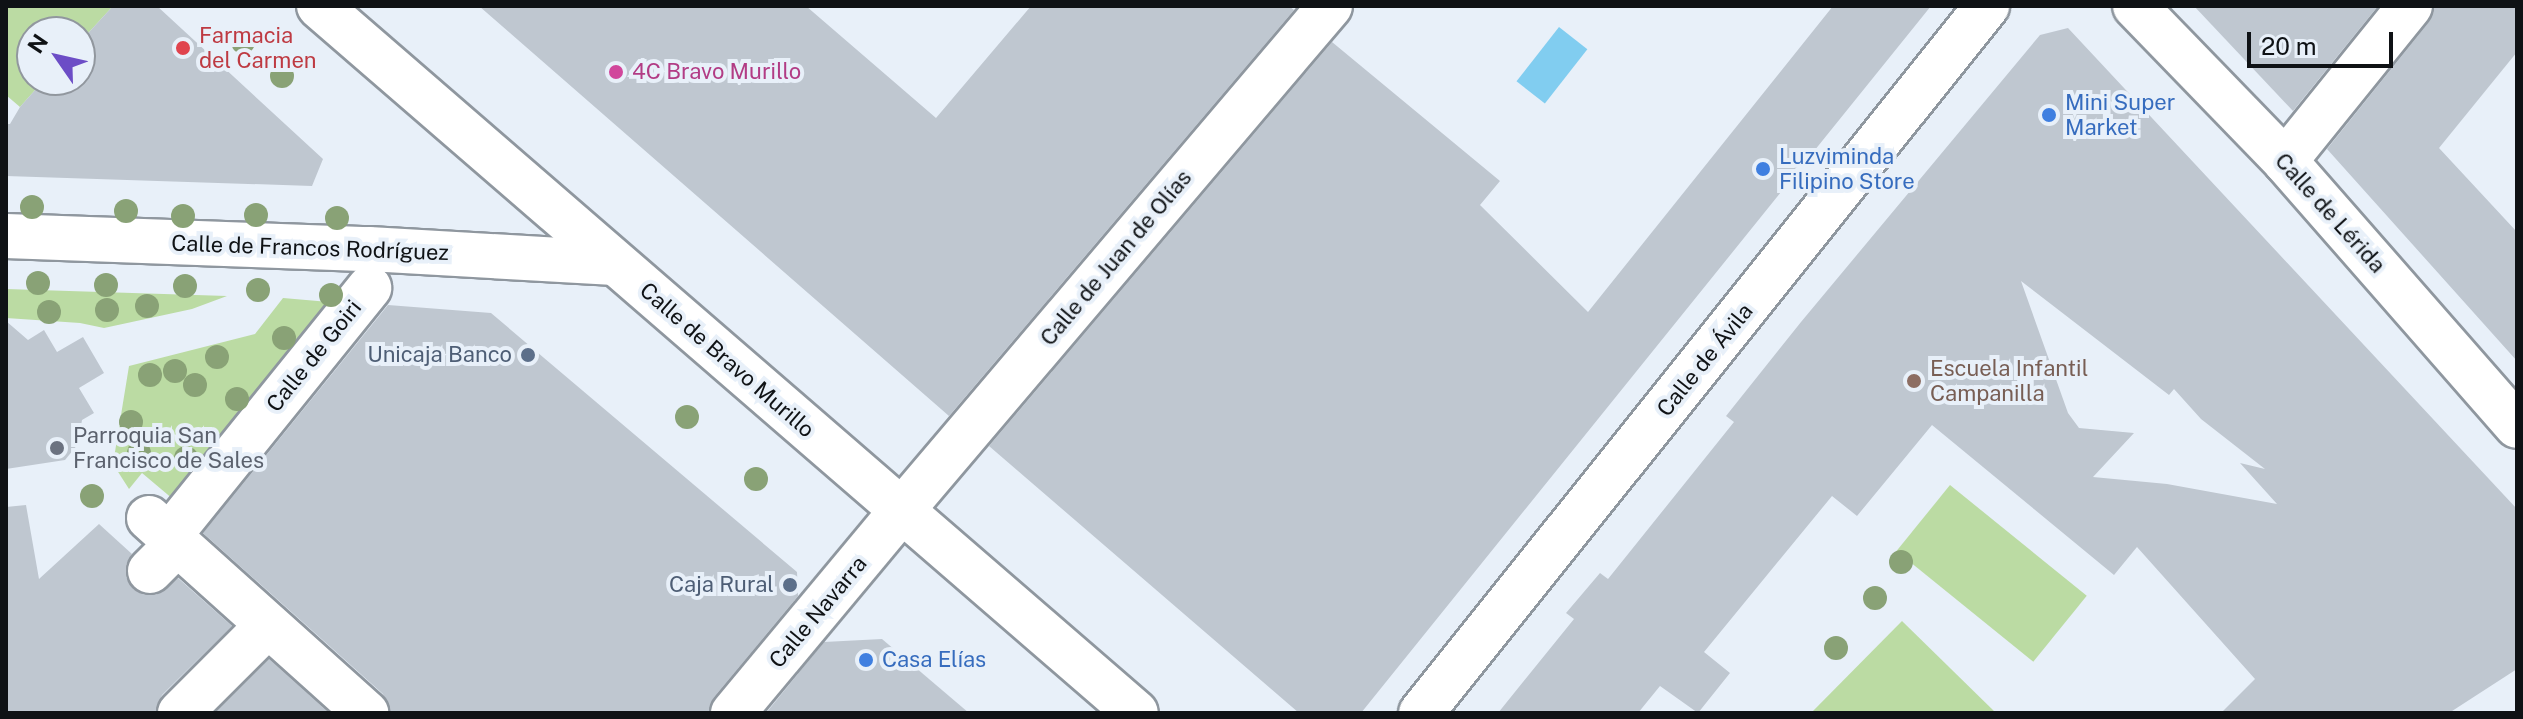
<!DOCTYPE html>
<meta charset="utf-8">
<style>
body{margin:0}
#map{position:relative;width:2523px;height:719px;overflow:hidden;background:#e8f0f9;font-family:"Public Sans",sans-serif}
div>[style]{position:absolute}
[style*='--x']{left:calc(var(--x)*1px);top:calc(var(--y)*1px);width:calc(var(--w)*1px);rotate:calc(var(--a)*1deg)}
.green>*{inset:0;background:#bbdba3;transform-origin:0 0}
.water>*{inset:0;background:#81cdf0;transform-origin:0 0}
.building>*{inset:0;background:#bfc7d0}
.roads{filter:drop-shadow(2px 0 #8f979f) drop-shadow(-2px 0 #8f979f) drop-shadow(0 2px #8f979f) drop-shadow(0 -2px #8f979f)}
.minor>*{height:44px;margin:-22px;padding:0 22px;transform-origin:22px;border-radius:22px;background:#fff}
.major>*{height:44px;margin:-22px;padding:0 22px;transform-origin:22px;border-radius:22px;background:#fff}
.trees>*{width:24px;height:24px;margin:-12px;border-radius:50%;background:#89a276}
.dots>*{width:22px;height:22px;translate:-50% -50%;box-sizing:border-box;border:4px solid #e8f0f9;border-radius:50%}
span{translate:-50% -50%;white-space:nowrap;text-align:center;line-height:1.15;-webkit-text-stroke:8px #e8f0f9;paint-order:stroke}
.health-label{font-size:22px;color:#be3a42}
.left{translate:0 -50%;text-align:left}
.hotel-label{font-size:22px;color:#b23c85}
.shop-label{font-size:22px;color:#366cbe}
.street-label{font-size:22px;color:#0f1215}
.service-label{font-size:22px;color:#4e5e75}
.right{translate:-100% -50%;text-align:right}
.education-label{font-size:22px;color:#785e54}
.worship-label{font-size:22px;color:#5b616d}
.frame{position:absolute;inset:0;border:8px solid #0f1215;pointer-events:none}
.north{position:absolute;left:16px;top:16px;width:80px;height:80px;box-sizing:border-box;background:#e8f0f9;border:2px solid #91979e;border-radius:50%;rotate:304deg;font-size:22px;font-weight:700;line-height:32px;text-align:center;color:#0f1215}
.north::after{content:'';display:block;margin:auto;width:28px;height:36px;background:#6c4dc6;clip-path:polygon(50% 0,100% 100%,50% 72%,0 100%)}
.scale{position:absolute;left:2247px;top:32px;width:146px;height:36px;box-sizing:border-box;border:4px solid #0f1215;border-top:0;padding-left:10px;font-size:24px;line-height:28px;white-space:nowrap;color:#0f1215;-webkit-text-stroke:6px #e8f0f9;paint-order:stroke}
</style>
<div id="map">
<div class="green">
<div style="clip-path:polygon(9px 6px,113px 6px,80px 42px,80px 32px,32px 32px,32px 80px,44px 80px,20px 107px,6px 95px,6px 9px)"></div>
<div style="clip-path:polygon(6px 289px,227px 296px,192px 309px,104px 328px,80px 323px,6px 318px)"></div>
<div style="clip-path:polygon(283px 298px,329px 302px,331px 315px,180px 505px,142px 473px,129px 489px,113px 464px,129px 366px,255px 334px)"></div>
<div style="left:1950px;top:485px;width:176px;height:85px;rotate:39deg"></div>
<div style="clip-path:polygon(1902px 621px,1996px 713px,1811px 713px)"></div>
</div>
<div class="water">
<div style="left:1559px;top:27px;width:36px;height:69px;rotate:38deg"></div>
</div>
<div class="building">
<div style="clip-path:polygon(113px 6px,157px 6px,323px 159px,312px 186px,6px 176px,6px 124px,10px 124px,20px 107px,44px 80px,80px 80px,80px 42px)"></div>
<div style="clip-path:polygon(479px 6px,806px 6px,936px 118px,1031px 6px,1289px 6px,1294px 10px,949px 416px)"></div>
<div style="clip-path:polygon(1833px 6px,1931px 6px,1361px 713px,1299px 713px,989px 446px,1332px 42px,1500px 181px,1480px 205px,1588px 312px)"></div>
<div style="clip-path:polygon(2194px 6px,2378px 6px,2293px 111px)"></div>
<div style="clip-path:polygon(2434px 6px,2517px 6px,2517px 52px,2439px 148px,2517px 232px,2517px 361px,2327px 149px,2429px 22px)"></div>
<div style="clip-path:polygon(evenodd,2068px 28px,2517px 509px,2517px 669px,2449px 713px,2221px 713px,2255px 679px,2137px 547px,2114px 575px,1932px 425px,1857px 516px,1832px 496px,1704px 652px,1730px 673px,1698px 713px,1660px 686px,1638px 713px,1498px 713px,1574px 619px,1566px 613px,1600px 573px,1608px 579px,1734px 422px,1726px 416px,1801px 322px,2040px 35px,2068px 28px,2021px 281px,2169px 395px,2174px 389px,2201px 419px,2265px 469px,2240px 463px,2277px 504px,2167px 484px,2093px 477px,2134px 433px,2079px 428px,2068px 413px,2021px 281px)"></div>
<div style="clip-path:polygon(388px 305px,491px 313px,797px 572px,798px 596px,714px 697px,709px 713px,390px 713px,383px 694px,203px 533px)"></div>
<div style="clip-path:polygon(6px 321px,28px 340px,44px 330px,57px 352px,83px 337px,104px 373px,79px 388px,94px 413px,82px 420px,78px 444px,65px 460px,6px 469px)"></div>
<div style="clip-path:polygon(26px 505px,39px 579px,99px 524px,132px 554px,126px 565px,126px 577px,133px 589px,144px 595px,156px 595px,178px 578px,232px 626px,162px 695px,156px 713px,6px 713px,6px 507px)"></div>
<div style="clip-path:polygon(882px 639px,969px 713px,766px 713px,824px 642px)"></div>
<div style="clip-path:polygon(269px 659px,329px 713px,215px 713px)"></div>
</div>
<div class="roads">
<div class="minor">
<div style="--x:2135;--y:6;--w:216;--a:45.9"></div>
<div style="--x:2285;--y:161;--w:352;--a:48.8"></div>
<div style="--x:2285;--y:161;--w:199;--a:-51.1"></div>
<div style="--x:6;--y:236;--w:363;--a:2.1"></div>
<div style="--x:369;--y:249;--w:246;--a:3.3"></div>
<div style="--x:149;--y:518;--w:292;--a:41.9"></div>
<div style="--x:169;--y:536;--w:319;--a:-51.1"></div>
<div style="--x:150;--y:571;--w:40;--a:-45"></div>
<div style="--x:180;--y:713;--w:124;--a:-45"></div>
<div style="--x:733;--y:713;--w:264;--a:-50.2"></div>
</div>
<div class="major">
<div style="--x:319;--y:6;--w:1080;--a:40.87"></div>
<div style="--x:902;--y:510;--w:661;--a:-49.66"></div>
<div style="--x:1421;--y:713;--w:906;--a:-51.32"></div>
</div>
</div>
<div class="trees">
<div style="left:243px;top:42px"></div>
<div style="left:282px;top:76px"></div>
<div style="left:32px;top:207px"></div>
<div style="left:126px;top:211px"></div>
<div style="left:256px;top:215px"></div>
<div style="left:183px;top:216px"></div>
<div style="left:337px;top:218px"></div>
<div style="left:38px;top:283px"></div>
<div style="left:106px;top:285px"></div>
<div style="left:185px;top:286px"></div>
<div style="left:258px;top:290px"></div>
<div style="left:331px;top:295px"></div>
<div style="left:147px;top:306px"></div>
<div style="left:107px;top:310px"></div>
<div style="left:49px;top:312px"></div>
<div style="left:284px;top:338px"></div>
<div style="left:217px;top:357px"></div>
<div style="left:175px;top:371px"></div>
<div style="left:150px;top:375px"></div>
<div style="left:195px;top:385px"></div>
<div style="left:237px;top:399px"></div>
<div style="left:687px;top:417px"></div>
<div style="left:131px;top:422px"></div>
<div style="left:139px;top:453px"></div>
<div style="left:186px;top:458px"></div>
<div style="left:756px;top:479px"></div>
<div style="left:92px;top:496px"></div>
<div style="left:1901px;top:562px"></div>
<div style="left:1875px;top:598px"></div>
<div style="left:1836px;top:648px"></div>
</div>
<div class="dots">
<div style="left:183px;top:48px;background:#e0444e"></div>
<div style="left:616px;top:72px;background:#d1479c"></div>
<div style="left:2049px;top:115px;background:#3f7fe0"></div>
<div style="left:1763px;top:169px;background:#3f7fe0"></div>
<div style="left:528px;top:355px;background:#5c6f8a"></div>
<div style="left:1914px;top:381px;background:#8d6e63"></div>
<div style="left:57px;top:448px;background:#6b7280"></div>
<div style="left:790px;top:585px;background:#5c6f8a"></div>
<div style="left:866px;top:660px;background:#3f7fe0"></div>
</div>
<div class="health-label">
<span class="left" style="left:199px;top:48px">Farmacia<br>del Carmen</span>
</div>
<div class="hotel-label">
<span class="left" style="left:632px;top:72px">4C Bravo Murillo</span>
</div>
<div class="shop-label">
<span class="left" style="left:2065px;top:115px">Mini Super<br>Market</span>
<span class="left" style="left:1779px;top:169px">Luzviminda<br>Filipino Store</span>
<span class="left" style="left:882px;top:660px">Casa Elías</span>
</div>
<div class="street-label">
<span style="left:2330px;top:213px;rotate:48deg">Calle de Lérida</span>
<span style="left:310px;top:248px;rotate:2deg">Calle de Francos Rodríguez</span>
<span style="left:1116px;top:258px;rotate:-50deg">Calle de Juan de Olías</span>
<span style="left:314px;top:356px;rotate:-51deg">Calle de Goiri</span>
<span style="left:727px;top:360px;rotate:41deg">Calle de Bravo Murillo</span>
<span style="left:1705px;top:360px;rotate:-51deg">Calle de Ávila</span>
<span style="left:818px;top:612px;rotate:-50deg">Calle Navarra</span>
</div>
<div class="service-label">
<span class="right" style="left:512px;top:355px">Unicaja Banco</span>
<span class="right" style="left:774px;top:585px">Caja Rural</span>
</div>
<div class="education-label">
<span class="left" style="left:1930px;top:381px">Escuela Infantil<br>Campanilla</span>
</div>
<div class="worship-label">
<span class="left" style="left:73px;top:448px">Parroquia San<br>Francisco de Sales</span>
</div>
<div class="frame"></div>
<div class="north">N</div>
<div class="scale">20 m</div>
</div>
